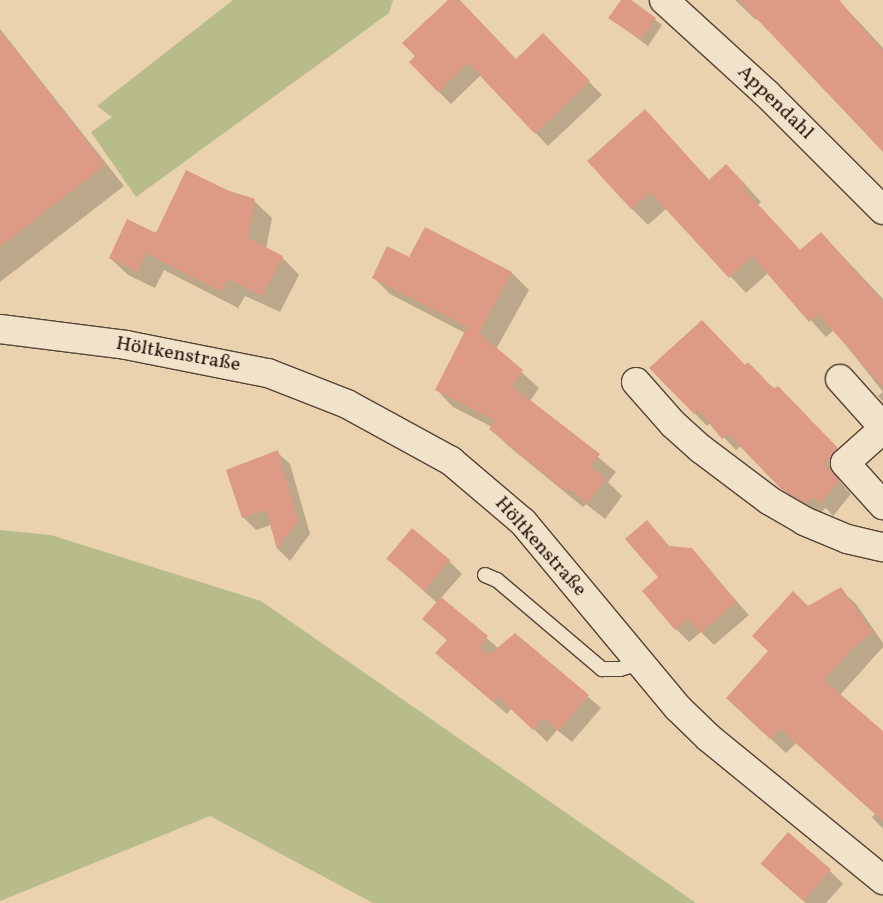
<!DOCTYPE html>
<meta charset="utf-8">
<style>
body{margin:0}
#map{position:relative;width:883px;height:903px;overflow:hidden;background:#ead2ae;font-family:Vollkorn,serif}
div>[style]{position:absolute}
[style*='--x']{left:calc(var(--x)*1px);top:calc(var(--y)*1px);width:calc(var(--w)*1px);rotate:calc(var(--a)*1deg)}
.green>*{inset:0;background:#b7bc8a}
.shadow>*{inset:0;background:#0003}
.building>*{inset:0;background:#dd9b85;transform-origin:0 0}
.roads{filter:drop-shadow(1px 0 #554435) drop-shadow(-1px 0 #554435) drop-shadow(0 1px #554435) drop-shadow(0 -1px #554435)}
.service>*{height:14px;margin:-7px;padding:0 7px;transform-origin:7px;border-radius:7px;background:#f1e2ca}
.minor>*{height:28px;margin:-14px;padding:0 14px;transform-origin:14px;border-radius:14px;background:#f1e2ca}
span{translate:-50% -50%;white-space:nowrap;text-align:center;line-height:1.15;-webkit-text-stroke:4px #f1e2ca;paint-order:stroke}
.street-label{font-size:20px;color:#23150d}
</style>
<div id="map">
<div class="green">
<div style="clip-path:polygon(233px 0,393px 0,389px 13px,136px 197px,91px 132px,112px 117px,97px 106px)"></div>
<div style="clip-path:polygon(0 530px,51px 535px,261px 601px,696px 903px,373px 903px,210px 816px,0 901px)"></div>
</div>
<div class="shadow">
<div style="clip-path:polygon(450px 0,458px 0,516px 61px,543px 35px,602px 95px,548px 146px,481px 75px,451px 104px,438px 91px,416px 56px)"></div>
<div style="clip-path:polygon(622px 0,629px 0,662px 25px,648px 46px,610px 18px)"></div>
<div style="clip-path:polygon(735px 0,831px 0,841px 4px,860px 23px,883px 48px,883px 149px,758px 18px,756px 20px)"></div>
<div style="clip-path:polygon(0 29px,124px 186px,0 282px)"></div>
<div style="clip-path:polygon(645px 111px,710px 181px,743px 182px,761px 202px,758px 205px,801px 251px,821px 233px,883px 299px,883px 392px,834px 330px,826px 337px,768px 273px,746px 293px,667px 208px,648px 225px,631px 208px)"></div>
<div style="clip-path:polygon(227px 192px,254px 201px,272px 218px,266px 249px,282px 257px,299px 275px,280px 312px,245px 296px,238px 308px,164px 270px,155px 288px,128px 275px,110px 258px)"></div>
<div style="clip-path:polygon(426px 229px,512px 273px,529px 290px,496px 349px,539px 388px,530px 401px,616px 472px,608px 482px,622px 496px,605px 519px,586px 504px,583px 507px,507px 445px,492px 427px,453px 407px,437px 390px,465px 333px,390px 294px,373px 277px,410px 259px)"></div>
<div style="clip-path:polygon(745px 366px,790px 400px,850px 462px,837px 478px,851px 494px,833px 516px,826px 508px,818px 515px,796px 502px,741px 446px,736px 450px,710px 423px,707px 426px,651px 368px)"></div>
<div style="clip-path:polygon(883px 392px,883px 402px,878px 396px)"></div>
<div style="clip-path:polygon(277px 452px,290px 464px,310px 534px,290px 561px,278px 549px,271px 525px,256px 530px,243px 517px)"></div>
<div style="clip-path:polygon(647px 522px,671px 548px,691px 550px,749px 615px,714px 645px,701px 632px,689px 642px,676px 629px)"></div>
<div style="clip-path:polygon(388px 559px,449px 561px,462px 574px,441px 598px,499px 649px,515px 634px,601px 708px,572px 742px,557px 730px,547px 742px,512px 708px,507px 714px,437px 653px,448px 641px,424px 619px,437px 603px)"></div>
<div style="clip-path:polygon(840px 589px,856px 604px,883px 643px,883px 647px,840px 695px,883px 733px,883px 829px,872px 817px,875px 814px,796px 743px,786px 753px,743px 713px,808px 607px)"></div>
<div style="clip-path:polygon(830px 871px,843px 884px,826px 903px,806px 903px,775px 876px)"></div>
</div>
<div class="building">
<div style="clip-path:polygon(448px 0,460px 0,516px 59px,543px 33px,590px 81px,535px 134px,468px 63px,438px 92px,409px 62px,415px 56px,402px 43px)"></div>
<div style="clip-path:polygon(621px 0,631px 0,656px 18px,641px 40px,608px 18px)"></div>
<div style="clip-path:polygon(739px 0,839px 0,883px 51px,883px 152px)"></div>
<div style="clip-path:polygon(0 30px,105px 165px,0 247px)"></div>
<div style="clip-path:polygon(645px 109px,709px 180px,726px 164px,746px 185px,743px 188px,800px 250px,821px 232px,883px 302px,883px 387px,818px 314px,809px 322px,752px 256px,729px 278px,650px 192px,631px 209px,587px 161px)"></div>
<div style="clip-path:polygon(186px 170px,227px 190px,255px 199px,248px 238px,283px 256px,262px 296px,228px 279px,221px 292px,146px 253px,138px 272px,109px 258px,127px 219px,156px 233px,154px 237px)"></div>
<div style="clip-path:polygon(425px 227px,512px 272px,479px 333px,523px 370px,512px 386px,600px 454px,591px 466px,606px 479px,587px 503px,568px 488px,566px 492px,489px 429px,495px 421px,435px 390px,467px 327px,372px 278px,387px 246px,409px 257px)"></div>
<div style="clip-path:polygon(702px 320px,745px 365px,748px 362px,774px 389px,778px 386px,838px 448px,825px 465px,840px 480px,820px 504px,813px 497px,805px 504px,782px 490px,728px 434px,722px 439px,698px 410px,694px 414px,649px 368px)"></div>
<div style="clip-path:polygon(278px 450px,298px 521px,277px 549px,266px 510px,242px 518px,226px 470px)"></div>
<div style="clip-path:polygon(647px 520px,669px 546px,692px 548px,737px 602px,700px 633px,688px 619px,675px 630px,642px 591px,658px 577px,625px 539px)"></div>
<div style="left:412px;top:528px;width:50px;height:40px;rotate:40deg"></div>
<div style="clip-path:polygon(841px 587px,873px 633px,854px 647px,824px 680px,883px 731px,883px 821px,780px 729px,770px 739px,726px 698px,768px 651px,752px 636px,793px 591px,808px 606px)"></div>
<div style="clip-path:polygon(441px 597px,488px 636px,480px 646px,489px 655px,515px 633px,589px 695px,559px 731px,543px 718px,533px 730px,498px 697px,493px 702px,435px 653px,447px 640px,422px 619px)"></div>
<div style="left:788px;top:832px;width:57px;height:42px;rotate:41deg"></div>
</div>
<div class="roads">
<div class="service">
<div style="--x:485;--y:575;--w:13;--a:23"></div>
<div style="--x:497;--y:580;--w:138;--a:40.3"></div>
<div style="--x:602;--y:669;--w:18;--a:0"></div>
<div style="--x:620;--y:669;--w:21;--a:-17"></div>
</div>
<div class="minor">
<div style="--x:664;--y:0;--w:139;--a:42.4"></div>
<div style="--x:767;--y:94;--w:164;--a:45"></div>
<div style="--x:0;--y:329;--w:127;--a:7.2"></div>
<div style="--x:126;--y:345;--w:145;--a:11.2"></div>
<div style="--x:268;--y:373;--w:85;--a:21.4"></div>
<div style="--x:347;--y:404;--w:119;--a:28.7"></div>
<div style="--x:451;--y:461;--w:94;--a:40.3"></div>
<div style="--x:523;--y:522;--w:242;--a:50.2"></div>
<div style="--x:678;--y:708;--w:43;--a:44.1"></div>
<div style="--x:709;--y:738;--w:225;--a:39.2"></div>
<div style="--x:840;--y:379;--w:64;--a:48.1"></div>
<div style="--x:636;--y:382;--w:56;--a:48.6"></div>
<div style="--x:673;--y:424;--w:38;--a:42"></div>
<div style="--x:701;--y:449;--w:86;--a:37"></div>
<div style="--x:770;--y:501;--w:39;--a:30"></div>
<div style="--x:804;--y:521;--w:47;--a:22.7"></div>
<div style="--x:847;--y:539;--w:37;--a:13"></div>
<div style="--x:883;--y:429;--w:51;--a:138.2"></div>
<div style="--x:845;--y:463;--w:57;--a:47.9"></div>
</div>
</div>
<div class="street-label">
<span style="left:775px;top:103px;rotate:44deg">Appendahl</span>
<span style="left:178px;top:355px;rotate:10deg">Höltkenstraße</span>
<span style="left:540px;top:547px;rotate:48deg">Höltkenstraße</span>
</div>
</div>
